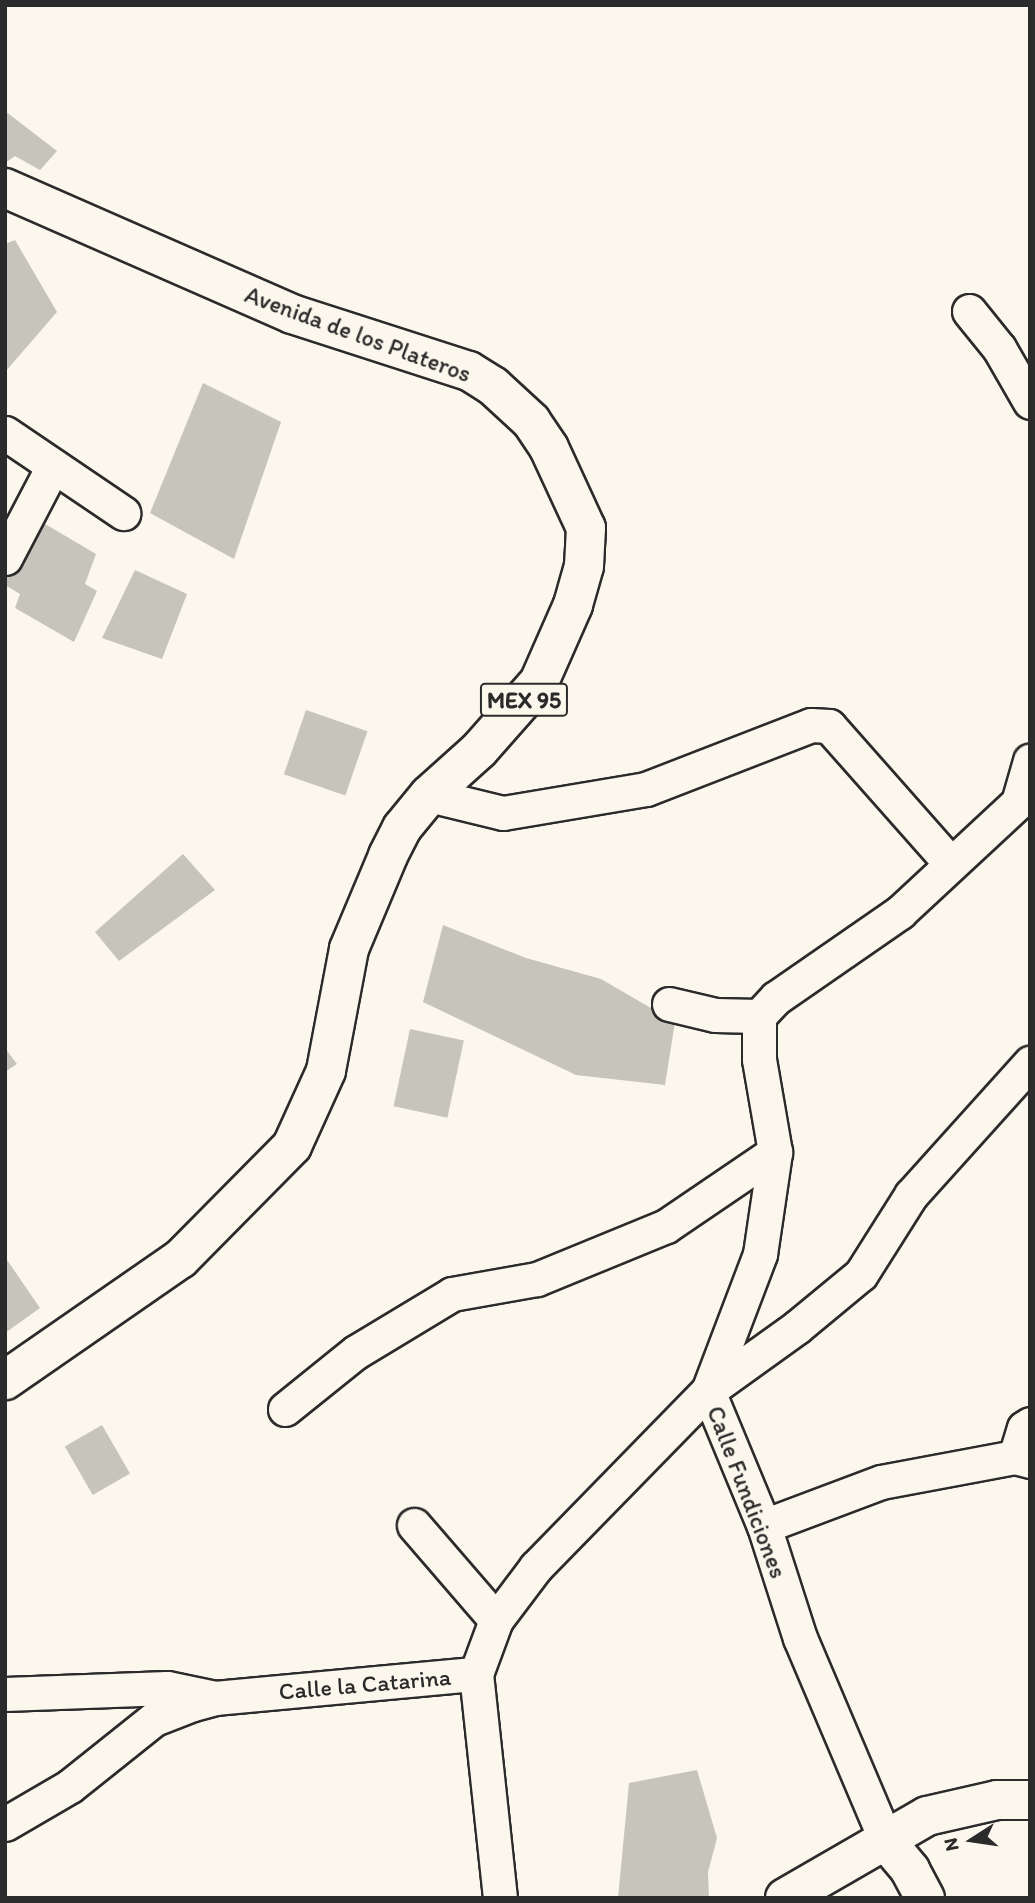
<!DOCTYPE html>
<style>
body{margin:0}
#map{position:relative;width:1035px;height:1903px;overflow:hidden;background:#fbf7ec;font-family:Itim,sans-serif}
div>[style]{position:absolute}
[style*='--x']{left:calc(var(--x)*1px);top:calc(var(--y)*1px);width:calc(var(--w)*1px);rotate:calc(var(--a)*1deg)}
.building>*{inset:0;background:#c7c4bc;transform-origin:0 0}
.roads{filter:drop-shadow(2px 0 #2b2b2b) drop-shadow(-2px 0 #2b2b2b) drop-shadow(0 2px #2b2b2b) drop-shadow(0 -2px #2b2b2b)}
.minor>*{height:33px;margin:-16.5px;padding:0 16.5px;transform-origin:16.5px;border-radius:16.5px;background:#fbf7ec}
.tertiary>*{height:38px;margin:-19px;padding:0 19px;transform-origin:19px;border-radius:19px;background:#fbf7ec}
.primary>*{height:38px;margin:-19px;padding:0 19px;transform-origin:19px;border-radius:19px;background:#fbf7ec}
span{translate:-50% -50%;white-space:nowrap;text-align:center;line-height:1.15;-webkit-text-stroke:7px #fbf7ec;paint-order:stroke}
.shield-label span{padding:2px 5px;background:#fbf7ec;border:2px solid;border-radius:5px;-webkit-text-stroke-width:0}
.shield-label{font-size:23px;color:#2b2b2b;font-weight:700}
.street-label{font-size:24px;color:#2b2b2b}
.frame{position:absolute;inset:0;border:7px solid #2b2b2b;pointer-events:none}
.north{position:absolute;left:937px;top:1805px;width:70px;height:70px;-webkit-text-stroke:5px #fbf7ec;paint-order:stroke;rotate:258deg;font-size:19px;font-weight:700;line-height:28px;text-align:center;color:#2b2b2b}
.north::after{content:'';display:block;margin:auto;width:24px;height:32px;background:#2b2b2b;clip-path:polygon(50% 0,100% 100%,50% 72%,0 100%)}
</style>
<div id="map">
<div class="building">
<div style="clip-path:polygon(5px 111px,57px 151px,40px 170px,15px 156px,5px 163px)"></div>
<div style="clip-path:polygon(15px 240px,57px 312px,5px 372px,5px 244px)"></div>
<div style="clip-path:polygon(203px 383px,281px 422px,234px 559px,150px 513px)"></div>
<div style="clip-path:polygon(40px 521px,96px 554px,85px 584px,97px 591px,74px 642px,15px 608px,20px 594px,5px 585px,5px 576px)"></div>
<div style="clip-path:polygon(135px 570px,187px 594px,162px 659px,102px 638px)"></div>
<div style="left:306px;top:710px;width:65px;height:68px;rotate:19deg"></div>
<div style="clip-path:polygon(183px 854px,215px 890px,119px 961px,95px 932px)"></div>
<div style="clip-path:polygon(443px 925px,526px 958px,601px 979px,675px 1022px,665px 1085px,576px 1075px,423px 1002px)"></div>
<div style="left:410px;top:1029px;width:55px;height:79px;rotate:12deg"></div>
<div style="clip-path:polygon(5px 1048px,17px 1064px,5px 1072px)"></div>
<div style="clip-path:polygon(5px 1257px,40px 1308px,5px 1333px)"></div>
<div style="left:102px;top:1425px;width:56px;height:43px;rotate:60deg"></div>
<div style="clip-path:polygon(697px 1770px,717px 1838px,708px 1872px,709px 1898px,618px 1898px,629px 1783px)"></div>
</div>
<div class="roads">
<div class="minor">
<div style="--x:969;--y:311;--w:48;--a:51"></div>
<div style="--x:999;--y:348;--w:62;--a:60.1"></div>
<div style="--x:5;--y:433;--w:143;--a:34.1"></div>
<div style="--x:5;--y:558;--w:104;--a:-62.4"></div>
<div style="--x:429;--y:795;--w:76;--a:13.7"></div>
<div style="--x:503;--y:813;--w:145;--a:-9.5"></div>
<div style="--x:646;--y:789;--w:177;--a:-21.2"></div>
<div style="--x:811;--y:725;--w:18;--a:3"></div>
<div style="--x:829;--y:726;--w:183;--a:48.5"></div>
<div style="--x:1019;--y:799;--w:40;--a:-74"></div>
<div style="--x:669;--y:1004;--w:47;--a:13.4"></div>
<div style="--x:715;--y:1015;--w:44;--a:1.3"></div>
<div style="--x:708;--y:1391;--w:147;--a:-69.2"></div>
<div style="--x:760;--y:1254;--w:103;--a:-81.6"></div>
<div style="--x:775;--y:1152;--w:94;--a:-99.8"></div>
<div style="--x:759;--y:1059;--w:43;--a:-90"></div>
<div style="--x:759;--y:1016;--w:25;--a:-47"></div>
<div style="--x:776;--y:998;--w:151;--a:-34.7"></div>
<div style="--x:900;--y:912;--w:178;--a:-42.9"></div>
<div style="--x:708;--y:1391;--w:146;--a:67.5"></div>
<div style="--x:764;--y:1526;--w:118;--a:72.2"></div>
<div style="--x:800;--y:1638;--w:220;--a:67"></div>
<div style="--x:285;--y:1409;--w:91;--a:-38.8"></div>
<div style="--x:356;--y:1352;--w:112;--a:-31.1"></div>
<div style="--x:452;--y:1294;--w:86;--a:-10"></div>
<div style="--x:537;--y:1279;--w:139;--a:-22.3"></div>
<div style="--x:666;--y:1226;--w:132;--a:-34.2"></div>
<div style="--x:1015;--y:1457;--w:30;--a:-73"></div>
<div style="--x:1024;--y:1428;--w:7;--a:-34"></div>
<div style="--x:414;--y:1525;--w:125;--a:49.2"></div>
<div style="--x:764;--y:1526;--w:125;--a:-20.6"></div>
<div style="--x:881;--y:1482;--w:136;--a:-10.6"></div>
<div style="--x:1015;--y:1457;--w:16;--a:15"></div>
<div style="--x:5;--y:1694;--w:162;--a:-2.1"></div>
<div style="--x:167;--y:1688;--w:49;--a:11.8"></div>
<div style="--x:5;--y:1824;--w:75;--a:-30.3"></div>
<div style="--x:70;--y:1786;--w:107;--a:-38.6"></div>
<div style="--x:154;--y:1719;--w:42;--a:-21"></div>
<div style="--x:193;--y:1704;--w:23;--a:-15"></div>
<div style="--x:215;--y:1698;--w:262;--a:-5.3"></div>
<div style="--x:500;--y:1898;--w:225;--a:-96.1"></div>
<div style="--x:476;--y:1674;--w:58;--a:-69.7"></div>
<div style="--x:496;--y:1620;--w:66;--a:-53"></div>
<div style="--x:536;--y:1567;--w:246;--a:-45.7"></div>
<div style="--x:708;--y:1391;--w:110;--a:-35.7"></div>
<div style="--x:797;--y:1327;--w:83;--a:-39.6"></div>
<div style="--x:861;--y:1274;--w:93;--a:-57.7"></div>
<div style="--x:911;--y:1195;--w:178;--a:-48"></div>
</div>
<div class="tertiary">
<div style="--x:886;--y:1841;--w:38;--a:50"></div>
<div style="--x:910;--y:1870;--w:32;--a:62"></div>
</div>
<div class="primary">
<div style="--x:5;--y:188;--w:313;--a:23.7"></div>
<div style="--x:292;--y:314;--w:186;--a:17.9"></div>
<div style="--x:469;--y:371;--w:28;--a:32"></div>
<div style="--x:493;--y:386;--w:52;--a:42.6"></div>
<div style="--x:531;--y:421;--w:32;--a:56"></div>
<div style="--x:549;--y:448;--w:88;--a:65.2"></div>
<div style="--x:586;--y:528;--w:38;--a:93"></div>
<div style="--x:584;--y:566;--w:41;--a:105.8"></div>
<div style="--x:573;--y:605;--w:84;--a:113.8"></div>
<div style="--x:539;--y:682;--w:91;--a:131.4"></div>
<div style="--x:479;--y:750;--w:67;--a:138"></div>
<div style="--x:429;--y:795;--w:43;--a:129.3"></div>
<div style="--x:402;--y:828;--w:31;--a:117"></div>
<div style="--x:388;--y:856;--w:101;--a:112.8"></div>
<div style="--x:349;--y:949;--w:124;--a:100.7"></div>
<div style="--x:326;--y:1071;--w:82;--a:114.4"></div>
<div style="--x:292;--y:1146;--w:159;--a:134.7"></div>
<div style="--x:180;--y:1259;--w:213;--a:145.3"></div>
<div style="--x:785;--y:1898;--w:164;--a:-30"></div>
<div style="--x:927;--y:1816;--w:72;--a:-12.9"></div>
<div style="--x:997;--y:1800;--w:33;--a:0"></div>
</div>
</div>
<div class="shield-label">
<span style="left:524px;top:700px">MEX 95</span>
</div>
<div class="street-label">
<span style="left:358px;top:334px;rotate:20deg">Avenida de los Plateros</span>
<span style="left:747px;top:1492px;rotate:69deg">Calle Fundiciones</span>
<span style="left:365px;top:1684px;rotate:-5deg">Calle la Catarina</span>
</div>
<div class="frame"></div>
<div class="north">N</div>
</div>
